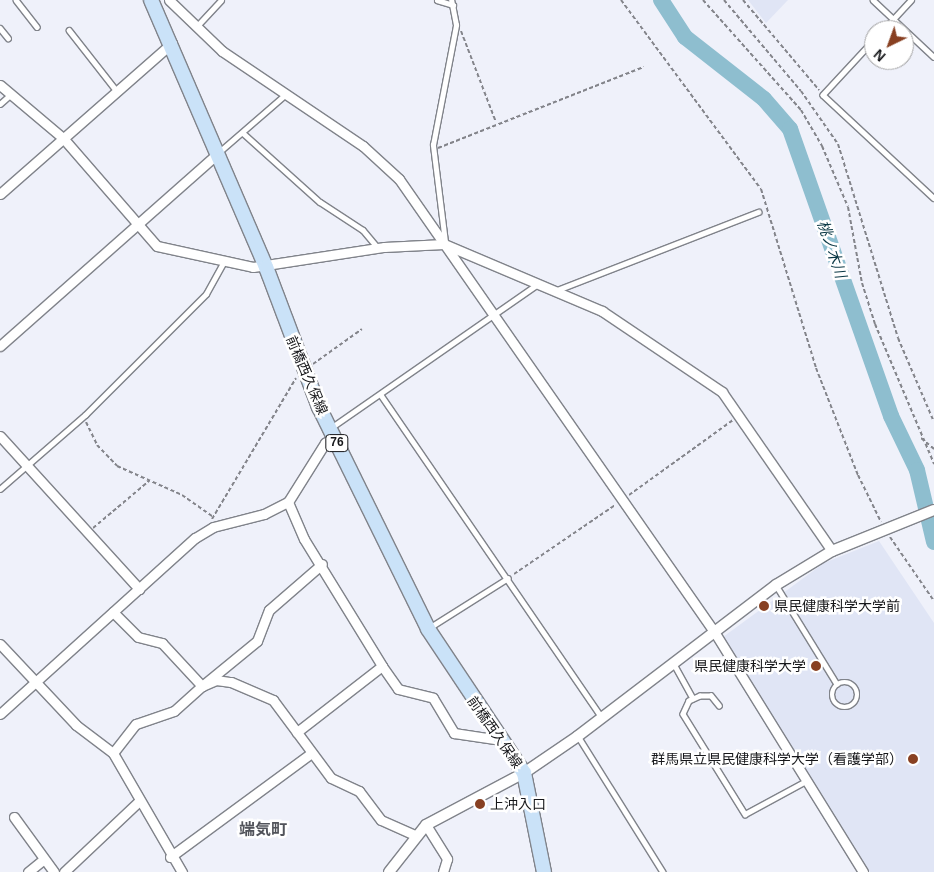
<!DOCTYPE html>
<meta charset="utf-8">
<style>
body{margin:0}
#map{position:relative;width:934px;height:872px;overflow:hidden;background:#eff1fa;font-family:Arial,"Noto Sans JP",sans-serif}
div>[style]{position:absolute}
[style*='--x']{left:calc(var(--x)*1px);top:calc(var(--y)*1px);width:calc(var(--w)*1px);rotate:calc(var(--a)*1deg)}
.built>*{inset:0;background:#e0e5f5}
.river>*{height:16px;margin:-8px;padding:0 8px;transform-origin:8px;border-radius:8px;background:#8ebecf}
.path>*{height:2px;margin-top:-1px;transform-origin:0;background:repeating-linear-gradient(90deg,#83848a 0 4px,transparent 0 6.5px)}
.roads{filter:drop-shadow(1px 0 #80838a) drop-shadow(-1px 0 #80838a) drop-shadow(0 1px #80838a) drop-shadow(0 -1px #80838a)}
.service>*{height:4.5px;margin:-2.25px;padding:0 2.25px;transform-origin:2.25px;border-radius:2.25px;background:#fff}
.service>.ring{margin:-2.25px;padding:0;box-sizing:content-box;background:none;border:4.5px solid #fff;border-radius:50%}
.minor>*{height:9px;margin:-4.5px;padding:0 4.5px;transform-origin:4.5px;border-radius:4.5px;background:#fff}
.tertiary>*{height:10px;margin:-5px;padding:0 5px;transform-origin:5px;border-radius:5px;background:#fff}
.primary>*{height:14px;margin:-7px;padding:0 7px;transform-origin:7px;border-radius:7px;background:#cae2f8}
.dots>*{width:14px;height:14px;translate:-50% -50%;box-sizing:border-box;border:2px solid #fff;border-radius:50%}
span{translate:-50% -50%;white-space:nowrap;text-align:center;line-height:1.15;-webkit-text-stroke:5px #fff;paint-order:stroke}
.shield-label span{padding:1px 4px;background:#fff;border:1px solid;border-radius:4px;-webkit-text-stroke-width:0}
.shield-label{font-size:12px;color:#16171a;font-weight:700}
.street-label{font-size:14px;color:#16171a}
.poi-label{font-size:14px;color:#16171a}
.left{translate:0 -50%;text-align:left}
.right{translate:-100% -50%;text-align:right}
.water-label{font-size:15px;color:#093744;font-style:italic}
.quarter-label{font-size:16px;color:#51535a;font-weight:700}
.north{position:absolute;left:864px;top:20px;width:50px;height:50px;box-sizing:border-box;background:#fff;border:1px solid #a2a2a3;border-radius:50%;rotate:222deg;font-size:14px;font-weight:700;line-height:20px;text-align:center;color:#16171a}
.north::after{content:'';display:block;margin:auto;width:18px;height:22px;background:#884022;clip-path:polygon(50% 0,100% 100%,50% 72%,0 100%)}
</style>
<div id="map">
<div class="built">
<div style="clip-path:polygon(748px 0,788px 0,766px 23px)"></div>
<div style="clip-path:polygon(879px 541px,934px 623px,934px 872px,870px 872px,723px 637px,824px 563px)"></div>
</div>
<div class="river">
<div style="--x:661;--y:0;--w:44;--a:57"></div>
<div style="--x:685;--y:37;--w:100;--a:38.1"></div>
<div style="--x:764;--y:99;--w:40;--a:49"></div>
<div style="--x:790;--y:129;--w:304;--a:70.6"></div>
<div style="--x:891;--y:416;--w:60;--a:64.3"></div>
<div style="--x:917;--y:470;--w:74;--a:76.7"></div>
</div>
<div class="path">
<div style="--x:621;--y:0;--w:235;--a:53.5"></div>
<div style="--x:761;--y:189;--w:187;--a:72.9"></div>
<div style="--x:816;--y:368;--w:115;--a:68.6"></div>
<div style="--x:858;--y:475;--w:52;--a:63.9"></div>
<div style="--x:703;--y:0;--w:147;--a:48.3"></div>
<div style="--x:801;--y:110;--w:42;--a:59.7"></div>
<div style="--x:822;--y:146;--w:66;--a:66.9"></div>
<div style="--x:848;--y:207;--w:77;--a:79.6"></div>
<div style="--x:862;--y:283;--w:43;--a:72.4"></div>
<div style="--x:875;--y:324;--w:152;--a:67.1"></div>
<div style="--x:724;--y:0;--w:119;--a:49.8"></div>
<div style="--x:801;--y:91;--w:65;--a:55.1"></div>
<div style="--x:838;--y:144;--w:203;--a:72.8"></div>
<div style="--x:898;--y:338;--w:91;--a:66.8"></div>
<div style="--x:743;--y:0;--w:118;--a:49.8"></div>
<div style="--x:461;--y:31;--w:97;--a:69"></div>
<div style="--x:438;--y:148;--w:221;--a:-21.5"></div>
<div style="--x:313;--y:364;--w:60;--a:-35.5"></div>
<div style="--x:86;--y:422;--w:25;--a:64"></div>
<div style="--x:97;--y:445;--w:29;--a:46"></div>
<div style="--x:117;--y:466;--w:71;--a:24"></div>
<div style="--x:182;--y:495;--w:37;--a:35"></div>
<div style="--x:921;--y:438;--w:17;--a:40"></div>
<div style="--x:629;--y:495;--w:128;--a:-35.8"></div>
<div style="--x:212;--y:519;--w:164;--a:-59.2"></div>
<div style="--x:93;--y:528;--w:73;--a:-40"></div>
<div style="--x:890;--y:537;--w:78;--a:55.5"></div>
<div style="--x:514;--y:574;--w:122;--a:-34.3"></div>
</div>
<div class="roads">
<div class="service">
<div style="--x:16;--y:0;--w:34;--a:52"></div>
<div style="--x:437;--y:0;--w:17;--a:17"></div>
<div style="--x:873;--y:0;--w:83;--a:43.1"></div>
<div style="--x:197;--y:26;--w:35;--a:-47"></div>
<div style="--x:0;--y:28;--w:13;--a:51"></div>
<div style="--x:69;--y:30;--w:76;--a:51.9"></div>
<div style="--x:883;--y:30;--w:41;--a:-47"></div>
<div style="--x:874;--y:40;--w:75;--a:132.8"></div>
<div style="--x:823;--y:95;--w:151;--a:42.9"></div>
<div style="--x:0;--y:104;--w:15;--a:-42"></div>
<div style="--x:243;--y:133;--w:103;--a:41.9"></div>
<div style="--x:320;--y:202;--w:51;--a:33.1"></div>
<div style="--x:363;--y:230;--w:23;--a:50"></div>
<div style="--x:218;--y:153;--w:90;--a:-40.9"></div>
<div style="--x:445;--y:242;--w:98;--a:-97.1"></div>
<div style="--x:433;--y:145;--w:122;--a:-79.1"></div>
<div style="--x:456;--y:25;--w:25;--a:-101"></div>
<div style="--x:557;--y:290;--w:216;--a:-21.2"></div>
<div style="--x:381;--y:395;--w:391;--a:55.6"></div>
<div style="--x:332;--y:427;--w:252;--a:-34.8"></div>
<div style="--x:0;--y:489;--w:113;--a:-41"></div>
<div style="--x:85;--y:415;--w:171;--a:-45"></div>
<div style="--x:206;--y:294;--w:35;--a:-61"></div>
<div style="--x:776;--y:585;--w:116;--a:58.4"></div>
<div style="--x:429;--y:628;--w:93;--a:-32.3"></div>
<div style="--x:674;--y:664;--w:39;--a:61"></div>
<div class="ring" style="left:832px;top:682px;width:21.5px;height:21.5px"></div>
<div style="--x:719;--y:706;--w:13;--a:-129"></div>
<div style="--x:711;--y:696;--w:11;--a:180"></div>
<div style="--x:700;--y:696;--w:12;--a:156"></div>
<div style="--x:689;--y:701;--w:14;--a:115"></div>
<div style="--x:683;--y:714;--w:118;--a:58.2"></div>
<div style="--x:745;--y:814;--w:69;--a:-28.4"></div>
<div style="--x:578;--y:736;--w:160;--a:58"></div>
</div>
<div class="minor">
<div style="--x:169;--y:0;--w:74;--a:43.9"></div>
<div style="--x:222;--y:51;--w:170;--a:34"></div>
<div style="--x:363;--y:146;--w:49;--a:42.5"></div>
<div style="--x:399;--y:179;--w:553;--a:55.16"></div>
<div style="--x:715;--y:633;--w:281;--a:58.2"></div>
<div style="--x:0;--y:85;--w:82;--a:40.1"></div>
<div style="--x:63;--y:138;--w:143;--a:49"></div>
<div style="--x:157;--y:246;--w:98;--a:12.3"></div>
<div style="--x:253;--y:267;--w:133;--a:-8.7"></div>
<div style="--x:384;--y:247;--w:60;--a:-2.9"></div>
<div style="--x:444;--y:244;--w:172;--a:23"></div>
<div style="--x:602;--y:311;--w:145;--a:34"></div>
<div style="--x:722;--y:392;--w:193;--a:55.3"></div>
<div style="--x:0;--y:194;--w:229;--a:-41.3"></div>
<div style="--x:0;--y:346;--w:290;--a:-41.5"></div>
<div style="--x:0;--y:436;--w:207;--a:47.7"></div>
<div style="--x:288;--y:502;--w:40;--a:66.6"></div>
<div style="--x:304;--y:539;--w:149;--a:58.4"></div>
<div style="--x:382;--y:666;--w:108;--a:142.2"></div>
<div style="--x:113;--y:612;--w:35;--a:45"></div>
<div style="--x:138;--y:637;--w:25;--a:14"></div>
<div style="--x:162;--y:643;--w:59;--a:47.1"></div>
<div style="--x:202;--y:686;--w:71;--a:-39.3"></div>
<div style="--x:257;--y:641;--w:33;--a:-69"></div>
<div style="--x:269;--y:610;--w:70;--a:-41"></div>
<div style="--x:0;--y:644;--w:111;--a:46.8"></div>
<div style="--x:76;--y:725;--w:46;--a:37.1"></div>
<div style="--x:113;--y:753;--w:138;--a:59.9"></div>
<div style="--x:382;--y:666;--w:28;--a:55"></div>
<div style="--x:398;--y:689;--w:36;--a:14"></div>
<div style="--x:433;--y:698;--w:41;--a:59"></div>
<div style="--x:454;--y:733;--w:48;--a:8.5"></div>
<div style="--x:0;--y:714;--w:263;--a:-42.1"></div>
<div style="--x:195;--y:538;--w:21;--a:-31"></div>
<div style="--x:213;--y:527;--w:53;--a:-14.3"></div>
<div style="--x:264;--y:514;--w:27;--a:-27"></div>
<div style="--x:288;--y:502;--w:70;--a:-57.9"></div>
<div style="--x:325;--y:443;--w:11;--a:-34"></div>
<div style="--x:113;--y:753;--w:37;--a:-52"></div>
<div style="--x:136;--y:724;--w:40;--a:-18.9"></div>
<div style="--x:174;--y:711;--w:38;--a:-42"></div>
<div style="--x:202;--y:686;--w:15;--a:-23"></div>
<div style="--x:216;--y:680;--w:15;--a:8"></div>
<div style="--x:231;--y:682;--w:46;--a:23.2"></div>
<div style="--x:273;--y:700;--w:97;--a:53.4"></div>
<div style="--x:331;--y:778;--w:31;--a:25"></div>
<div style="--x:359;--y:791;--w:36;--a:53"></div>
<div style="--x:381;--y:820;--w:36;--a:24"></div>
<div style="--x:14;--y:817;--w:68;--a:54"></div>
<div style="--x:426;--y:825;--w:40;--a:58"></div>
<div style="--x:447;--y:859;--w:14;--a:107"></div>
<div style="--x:170;--y:857;--w:174;--a:-36.3"></div>
<div style="--x:28;--y:872;--w:19;--a:-39"></div>
<div style="--x:64;--y:872;--w:102;--a:-43.4"></div>
</div>
<div class="tertiary">
<div style="--x:389;--y:872;--w:60;--a:-51.8"></div>
<div style="--x:426;--y:825;--w:111;--a:-28"></div>
<div style="--x:524;--y:773;--w:65;--a:-34.4"></div>
<div style="--x:578;--y:736;--w:249;--a:-37.3"></div>
<div style="--x:776;--y:585;--w:66;--a:-31.3"></div>
<div style="--x:832;--y:551;--w:110;--a:-21.9"></div>
</div>
<div class="primary">
<div style="--x:151;--y:0;--w:291;--a:66.7"></div>
<div style="--x:266;--y:267;--w:150;--a:69.3"></div>
<div style="--x:319;--y:407;--w:247;--a:63.8"></div>
<div style="--x:428;--y:629;--w:173;--a:56.3"></div>
<div style="--x:524;--y:773;--w:101;--a:78.6"></div>
</div>
</div>
<div class="dots">
<div style="left:764px;top:606px;background:#884022"></div>
<div style="left:816px;top:666px;background:#884022"></div>
<div style="left:913px;top:759px;background:#884022"></div>
<div style="left:480px;top:804px;background:#884022"></div>
</div>
<div class="shield-label">
<span style="left:337px;top:443px">76</span>
</div>
<div class="street-label">
<span style="left:307px;top:375px;rotate:67deg">前橋西久保線</span>
<span style="left:495px;top:732px;rotate:55deg">前橋西久保線</span>
</div>
<div class="poi-label">
<span class="left" style="left:774px;top:606px">県民健康科学大学前</span>
<span class="right" style="left:806px;top:666px">県民健康科学大学</span>
<span class="right" style="left:903px;top:759px">群馬県立県民健康科学大学（看護学部）</span>
<span class="left" style="left:490px;top:804px">上沖入口</span>
</div>
<div class="water-label">
<span style="left:832px;top:249px;rotate:71deg">桃ノ木川</span>
</div>
<div class="quarter-label">
<span style="left:263px;top:830px">端気町</span>
</div>
<div class="north">N</div>
</div>
